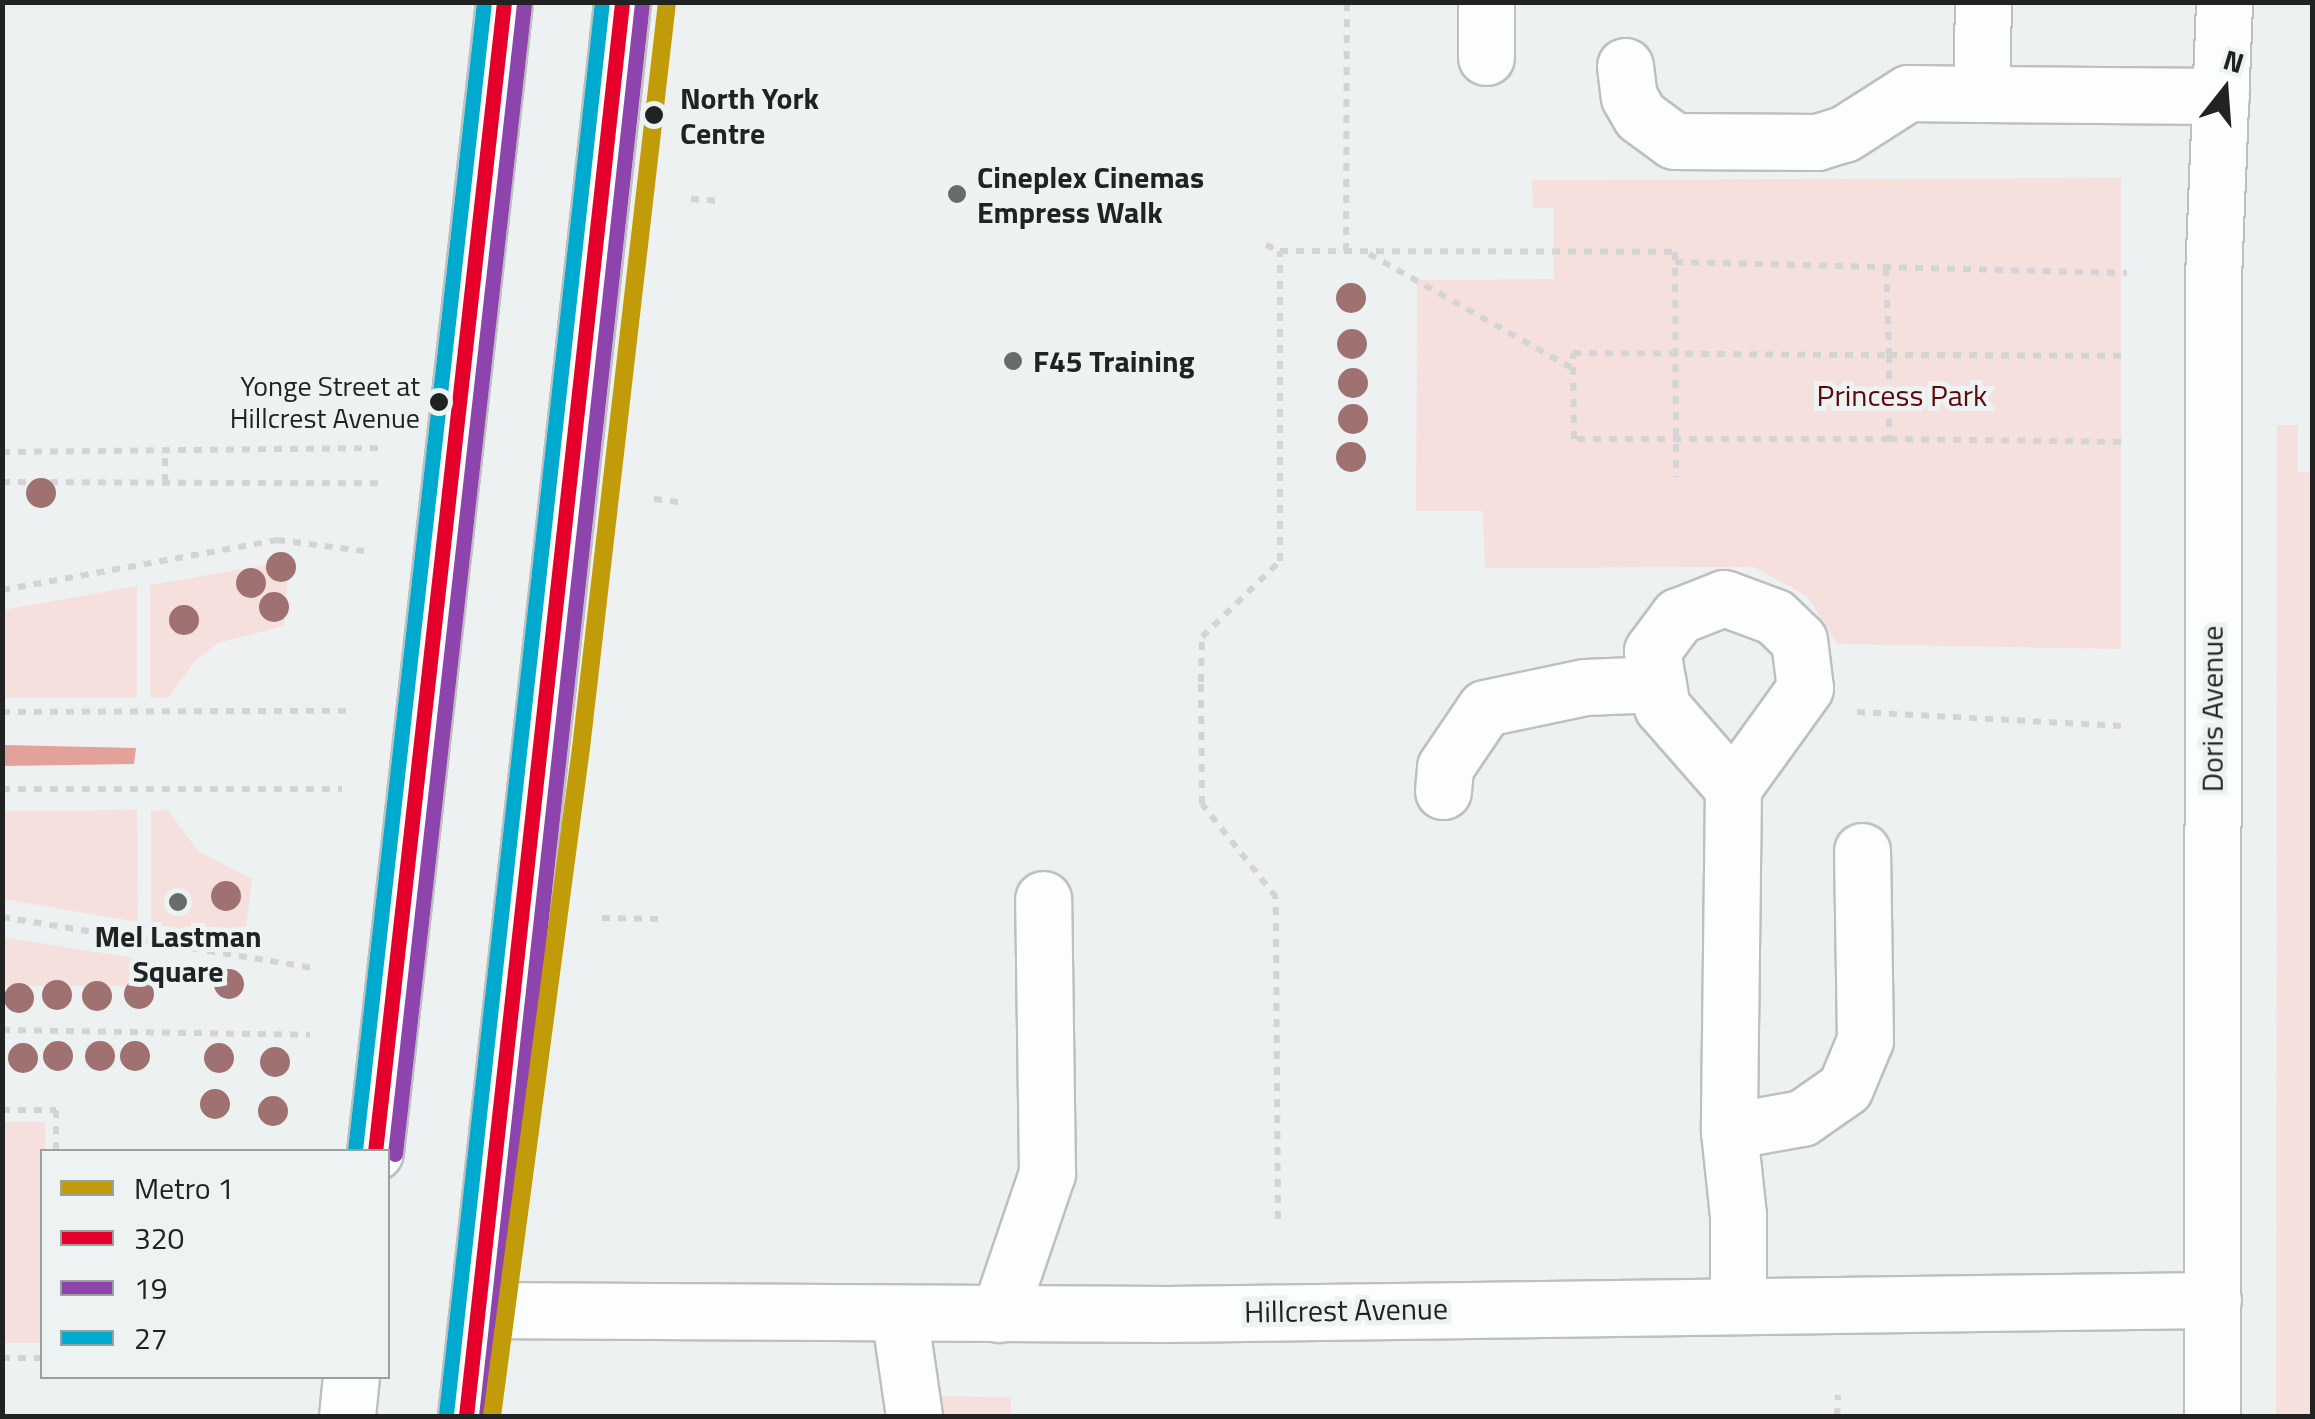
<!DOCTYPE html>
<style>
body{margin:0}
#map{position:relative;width:2315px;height:1419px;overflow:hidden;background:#eef1f1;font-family:"Titillium Web",sans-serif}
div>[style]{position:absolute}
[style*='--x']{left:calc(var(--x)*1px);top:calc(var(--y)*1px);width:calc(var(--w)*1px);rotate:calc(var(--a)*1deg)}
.green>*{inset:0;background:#f6e0de;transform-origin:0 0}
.water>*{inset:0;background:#e2a29a}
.path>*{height:6px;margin-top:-3px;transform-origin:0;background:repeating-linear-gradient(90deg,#d4d4d4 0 8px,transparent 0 16px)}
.roads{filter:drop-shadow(2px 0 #bec0c0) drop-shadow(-2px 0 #bec0c0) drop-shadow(0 2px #bec0c0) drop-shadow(0 -2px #bec0c0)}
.minor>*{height:55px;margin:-27.5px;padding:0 27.5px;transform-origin:27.5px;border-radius:27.5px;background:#fcfdfd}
.major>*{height:55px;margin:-27.5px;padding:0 27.5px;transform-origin:27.5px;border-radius:27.5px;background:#fcfdfd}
.bus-1>*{height:15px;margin:-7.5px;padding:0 7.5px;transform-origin:7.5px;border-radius:7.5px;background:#e4002b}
.bus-2>*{height:15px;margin:-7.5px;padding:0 7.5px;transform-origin:7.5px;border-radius:7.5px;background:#8e44ad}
.bus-3>*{height:15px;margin:-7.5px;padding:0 7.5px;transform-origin:7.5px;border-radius:7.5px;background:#00a9ce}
.metro-1>*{height:18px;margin:-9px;padding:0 9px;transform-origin:9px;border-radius:9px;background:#c29b09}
.trees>*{width:30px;height:30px;margin:-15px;border-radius:50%;background:#9f7171}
.dots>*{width:28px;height:28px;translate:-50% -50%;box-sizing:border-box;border:5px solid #edf2f2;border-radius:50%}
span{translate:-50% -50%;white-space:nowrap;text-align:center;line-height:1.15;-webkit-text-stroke:10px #edf2f2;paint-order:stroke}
.bus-label{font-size:28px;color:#212323}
.right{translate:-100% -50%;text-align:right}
.stop-label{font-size:30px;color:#212323;font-weight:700}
.left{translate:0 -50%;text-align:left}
.poi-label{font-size:30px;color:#212323;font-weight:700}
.park-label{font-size:30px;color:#5f0809}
.street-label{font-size:30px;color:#212323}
.frame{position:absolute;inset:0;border:5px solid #212323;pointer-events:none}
.legend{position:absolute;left:40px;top:1149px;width:350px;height:230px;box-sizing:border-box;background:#edf2f2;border:2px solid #9b9f9f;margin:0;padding:12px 18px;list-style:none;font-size:30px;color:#212323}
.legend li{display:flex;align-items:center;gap:20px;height:50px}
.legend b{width:50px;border:2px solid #9b9f9f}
.north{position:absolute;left:2175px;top:40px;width:100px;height:100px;-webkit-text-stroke:8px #edf2f2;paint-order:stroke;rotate:17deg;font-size:28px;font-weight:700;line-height:40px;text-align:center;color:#212323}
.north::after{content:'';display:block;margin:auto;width:35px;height:45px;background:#212323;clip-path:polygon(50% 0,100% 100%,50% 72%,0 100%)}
</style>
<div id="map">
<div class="green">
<div style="clip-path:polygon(2121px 178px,2121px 649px,1837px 644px,1807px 596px,1754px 567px,1485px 568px,1483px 511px,1416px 511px,1417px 280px,1554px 279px,1554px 208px,1533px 208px,1532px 180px)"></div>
<div style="clip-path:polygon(2277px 425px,2298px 425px,2298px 472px,2312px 472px,2312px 1416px,2276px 1416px)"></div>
<div style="clip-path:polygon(289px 561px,284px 626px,218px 643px,194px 662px,168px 698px,150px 697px,150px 585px)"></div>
<div style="clip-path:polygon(137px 586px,137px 698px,3px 698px,3px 610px)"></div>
<div style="clip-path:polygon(137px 810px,138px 922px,3px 899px,3px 811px)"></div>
<div style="clip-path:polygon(168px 810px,198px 851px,252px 879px,246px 928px,234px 937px,151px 924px,151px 811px)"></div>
<div style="clip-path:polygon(2px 937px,185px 966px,182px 986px,3px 986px)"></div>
<div style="left:3px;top:1122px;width:42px;height:221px"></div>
<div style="left:939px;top:1396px;width:72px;height:18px;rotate:1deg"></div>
</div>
<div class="water">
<div style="clip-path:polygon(3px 745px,136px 748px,134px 764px,3px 766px)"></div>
</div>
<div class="path">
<div style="--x:691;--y:199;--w:30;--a:4"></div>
<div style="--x:1266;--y:245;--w:15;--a:23"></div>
<div style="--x:1280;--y:251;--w:395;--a:0.1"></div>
<div style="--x:1675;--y:252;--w:225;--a:89.7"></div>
<div style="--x:1346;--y:251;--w:249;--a:-89.8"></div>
<div style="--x:1369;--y:254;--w:233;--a:29.3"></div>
<div style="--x:1675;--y:262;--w:452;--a:1.4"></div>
<div style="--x:1886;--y:268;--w:87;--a:88"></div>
<div style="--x:1889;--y:355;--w:239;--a:0.2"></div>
<div style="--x:1573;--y:353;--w:316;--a:0.4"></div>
<div style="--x:1889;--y:355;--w:84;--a:90"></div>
<div style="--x:1889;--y:439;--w:315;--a:180"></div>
<div style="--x:1574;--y:439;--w:86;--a:-90.7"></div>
<div style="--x:1889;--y:439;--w:239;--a:0.7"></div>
<div style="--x:2;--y:452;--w:382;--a:-0.6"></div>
<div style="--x:165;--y:458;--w:22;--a:90"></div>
<div style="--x:2;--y:482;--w:378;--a:0.2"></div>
<div style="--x:654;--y:499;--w:26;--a:7"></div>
<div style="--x:2;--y:590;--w:280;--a:-10.3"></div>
<div style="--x:277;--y:540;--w:96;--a:7.2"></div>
<div style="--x:2;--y:712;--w:350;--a:-0.2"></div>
<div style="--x:1857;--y:712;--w:271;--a:3"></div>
<div style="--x:2;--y:789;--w:340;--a:0"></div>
<div style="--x:2;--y:917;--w:320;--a:9.3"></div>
<div style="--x:602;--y:918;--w:59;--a:1"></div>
<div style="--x:2;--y:1030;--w:308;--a:0.9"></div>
<div style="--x:2;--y:1110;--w:54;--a:0"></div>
<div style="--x:56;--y:1110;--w:42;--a:90"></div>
<div style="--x:1278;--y:1219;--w:322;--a:-90.4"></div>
<div style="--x:1276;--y:897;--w:119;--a:-128.5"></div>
<div style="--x:1202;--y:804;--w:122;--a:-90.5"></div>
<div style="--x:1201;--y:682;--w:45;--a:-88.7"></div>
<div style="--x:1202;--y:637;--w:109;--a:-44.3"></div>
<div style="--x:1280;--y:561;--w:310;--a:-90"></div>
<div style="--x:2;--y:1358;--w:40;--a:0"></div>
<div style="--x:1837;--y:1416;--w:21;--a:-87"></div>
</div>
<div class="roads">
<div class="minor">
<div style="--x:1983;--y:2;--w:92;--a:91.2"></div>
<div style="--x:1981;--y:94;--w:240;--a:0.5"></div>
<div style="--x:1486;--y:57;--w:55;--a:-90"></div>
<div style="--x:1625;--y:66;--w:31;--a:83"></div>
<div style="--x:1629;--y:97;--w:22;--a:60"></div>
<div style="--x:1640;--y:116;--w:42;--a:36.3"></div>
<div style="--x:1674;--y:141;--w:143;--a:0.4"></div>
<div style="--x:1817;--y:142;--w:28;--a:-17"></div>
<div style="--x:1844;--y:134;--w:76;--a:-32.6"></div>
<div style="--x:1908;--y:93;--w:73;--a:0.8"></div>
<div style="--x:1733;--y:788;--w:108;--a:-131.2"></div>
<div style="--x:1662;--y:707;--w:57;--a:-100.1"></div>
<div style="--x:1652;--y:651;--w:44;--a:-53.4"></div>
<div style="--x:1678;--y:616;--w:49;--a:-21.4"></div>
<div style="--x:1724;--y:598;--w:54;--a:20.4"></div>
<div style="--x:1775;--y:617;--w:33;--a:44"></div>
<div style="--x:1799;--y:640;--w:48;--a:82.9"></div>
<div style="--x:1805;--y:688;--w:123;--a:125.8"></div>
<div style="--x:1733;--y:788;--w:343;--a:90.7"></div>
<div style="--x:1729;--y:1131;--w:84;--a:83.9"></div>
<div style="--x:1738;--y:1215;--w:89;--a:90"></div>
<div style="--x:1443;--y:791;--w:24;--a:-85"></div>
<div style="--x:1445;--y:767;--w:71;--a:-55.9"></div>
<div style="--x:1485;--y:708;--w:102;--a:-11.9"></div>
<div style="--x:1585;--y:687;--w:73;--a:-2.4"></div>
<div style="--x:1729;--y:1131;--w:74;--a:-10.1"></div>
<div style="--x:1802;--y:1118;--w:52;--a:-34.9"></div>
<div style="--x:1845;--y:1088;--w:52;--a:-67.4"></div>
<div style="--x:1865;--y:1040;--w:189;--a:-90.9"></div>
<div style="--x:478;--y:1310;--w:689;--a:0.33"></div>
<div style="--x:1167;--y:1314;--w:1046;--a:-0.77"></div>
<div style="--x:899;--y:1313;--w:104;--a:81.7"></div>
<div style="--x:999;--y:1314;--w:149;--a:-71.2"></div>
<div style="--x:1047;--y:1173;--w:274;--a:-90.8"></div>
<div style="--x:2212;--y:1416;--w:1138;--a:-89.95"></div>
<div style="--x:2213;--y:278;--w:276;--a:-87.7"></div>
</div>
<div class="major">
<div style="--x:375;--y:1152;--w:1157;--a:-83.6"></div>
<div style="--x:347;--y:1416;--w:40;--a:-84.3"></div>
<div style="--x:466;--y:1416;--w:1423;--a:-83.7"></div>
</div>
</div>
<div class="bus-1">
<div style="--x:375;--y:1152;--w:1157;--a:-83.6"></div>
<div style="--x:466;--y:1416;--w:1423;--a:-83.7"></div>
</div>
<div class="bus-2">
<div style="--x:395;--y:1154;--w:1157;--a:-83.6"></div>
<div style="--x:486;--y:1416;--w:1421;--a:-83.7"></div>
</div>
<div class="bus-3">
<div style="--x:355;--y:1150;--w:1155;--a:-83.59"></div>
<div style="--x:446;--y:1414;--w:1421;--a:-83.7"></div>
</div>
<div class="metro-1">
<div style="--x:492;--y:1416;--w:674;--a:-82.41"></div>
<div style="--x:581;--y:748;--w:751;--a:-83.42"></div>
</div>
<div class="trees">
<div style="left:1351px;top:298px"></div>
<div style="left:1352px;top:344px"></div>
<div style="left:1353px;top:383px"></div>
<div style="left:1353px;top:419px"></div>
<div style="left:1351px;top:457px"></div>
<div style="left:41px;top:493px"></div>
<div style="left:281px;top:567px"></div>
<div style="left:251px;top:583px"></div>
<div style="left:274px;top:607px"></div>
<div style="left:184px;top:620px"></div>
<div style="left:226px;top:896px"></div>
<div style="left:229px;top:984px"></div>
<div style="left:139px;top:994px"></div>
<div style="left:57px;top:995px"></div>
<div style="left:97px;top:996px"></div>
<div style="left:19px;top:998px"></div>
<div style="left:58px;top:1056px"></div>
<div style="left:100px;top:1056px"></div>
<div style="left:135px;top:1056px"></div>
<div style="left:23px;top:1058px"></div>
<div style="left:219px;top:1058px"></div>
<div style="left:275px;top:1062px"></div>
<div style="left:215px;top:1104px"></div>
<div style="left:273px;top:1111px"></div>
</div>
<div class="dots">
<div style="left:654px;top:115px;background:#212323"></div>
<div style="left:957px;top:194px;background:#696b6b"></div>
<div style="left:1013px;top:361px;background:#696b6b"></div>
<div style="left:439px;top:402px;background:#212323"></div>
<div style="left:178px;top:902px;background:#696b6b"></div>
</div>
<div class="bus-label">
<span class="right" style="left:420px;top:402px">Yonge Street at<br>Hillcrest Avenue</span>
</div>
<div class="stop-label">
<span class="left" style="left:680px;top:115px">North York<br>Centre</span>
</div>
<div class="poi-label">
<span class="left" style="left:977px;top:194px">Cineplex Cinemas<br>Empress Walk</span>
<span class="left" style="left:1033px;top:361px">F45 Training</span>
<span style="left:178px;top:953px">Mel Lastman<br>Square</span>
</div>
<div class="park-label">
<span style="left:1902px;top:395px">Princess Park</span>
</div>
<div class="street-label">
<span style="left:2212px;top:709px;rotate:-90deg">Doris Avenue</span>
<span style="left:1346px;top:1310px;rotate:-1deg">Hillcrest Avenue</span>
</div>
<div class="frame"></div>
<ul class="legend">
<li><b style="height:12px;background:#c29b09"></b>Metro 1</li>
<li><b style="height:12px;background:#e4002b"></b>320</li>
<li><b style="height:12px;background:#8e44ad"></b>19</li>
<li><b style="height:12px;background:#00a9ce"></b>27</li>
</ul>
<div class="north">N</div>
</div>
